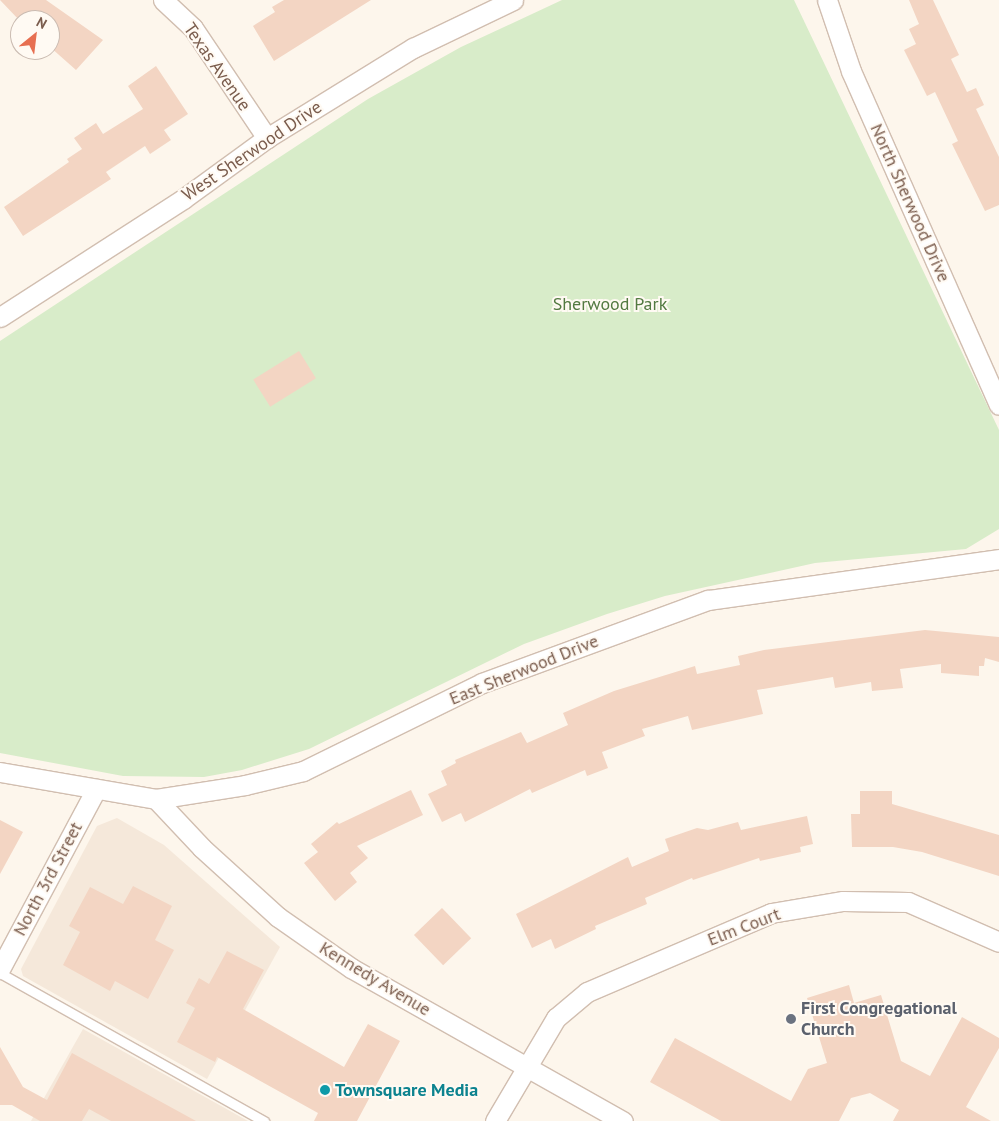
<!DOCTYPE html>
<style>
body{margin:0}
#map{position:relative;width:999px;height:1121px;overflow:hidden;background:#fdf6ec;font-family:"PT Sans",sans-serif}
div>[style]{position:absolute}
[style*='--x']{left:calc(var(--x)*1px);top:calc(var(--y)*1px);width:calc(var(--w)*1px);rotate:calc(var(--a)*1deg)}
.residential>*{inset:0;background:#f5e8da}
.green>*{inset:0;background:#d8ecc9}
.building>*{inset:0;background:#f3d5c3;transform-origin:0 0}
.roads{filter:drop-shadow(1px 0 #d1beb0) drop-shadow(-1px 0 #d1beb0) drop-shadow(0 1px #d1beb0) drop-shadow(0 -1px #d1beb0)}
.service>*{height:9px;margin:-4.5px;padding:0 4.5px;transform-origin:4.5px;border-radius:4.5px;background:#fff}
.minor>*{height:19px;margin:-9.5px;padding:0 9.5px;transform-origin:9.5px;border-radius:9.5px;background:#fff}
.dots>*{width:14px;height:14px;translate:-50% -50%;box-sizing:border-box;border:2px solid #fffaf3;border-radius:50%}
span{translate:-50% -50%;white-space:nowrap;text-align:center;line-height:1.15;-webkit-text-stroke:4px #fffaf3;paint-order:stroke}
.street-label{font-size:18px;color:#7a5c4d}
.park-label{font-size:18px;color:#537a41}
.worship-label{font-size:18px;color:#5b616d;font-weight:700}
.left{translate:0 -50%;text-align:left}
.culture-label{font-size:18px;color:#0d838f;font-weight:700}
.north{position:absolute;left:10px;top:10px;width:50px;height:50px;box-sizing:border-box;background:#fffaf3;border:1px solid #cabbb1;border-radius:50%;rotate:29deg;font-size:14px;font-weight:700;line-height:20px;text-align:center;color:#7a5c4d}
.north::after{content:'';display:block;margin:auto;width:18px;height:22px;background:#e76f51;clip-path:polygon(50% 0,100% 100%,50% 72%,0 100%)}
</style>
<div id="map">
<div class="residential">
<div style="clip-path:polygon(117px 818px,164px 845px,280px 947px,207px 1079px,23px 976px,21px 969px,97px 826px)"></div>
<div style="clip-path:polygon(83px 1029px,248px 1121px,31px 1121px)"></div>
</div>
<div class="green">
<div style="clip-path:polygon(562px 0,794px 0,999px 430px,999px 529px,966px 549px,815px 563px,665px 596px,607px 614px,524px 644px,309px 749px,242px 770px,204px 777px,123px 776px,0 753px,0 341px,368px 99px,461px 47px)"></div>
</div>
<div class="building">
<div style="clip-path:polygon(0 0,46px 0,103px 40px,76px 70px,50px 47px,50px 20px,20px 21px)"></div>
<div style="clip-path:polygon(284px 0,371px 0,274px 61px,253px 26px,275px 12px,272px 7px)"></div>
<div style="clip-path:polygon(909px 0,933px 0,959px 55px,951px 59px,967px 92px,976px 88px,984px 105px,976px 109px,999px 157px,999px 205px,985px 211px,952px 144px,958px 141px,935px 92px,927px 96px,904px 50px,916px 44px,909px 29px,919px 24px)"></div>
<div style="clip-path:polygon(156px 66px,188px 114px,164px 130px,171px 140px,150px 154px,145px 146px,106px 172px,111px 179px,23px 236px,4px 207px,69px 162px,67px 159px,82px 149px,74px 138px,96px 123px,103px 134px,143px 109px,128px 86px)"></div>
<div style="left:299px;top:351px;width:32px;height:54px;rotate:58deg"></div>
<div style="clip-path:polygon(925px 630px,999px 637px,999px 662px,985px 658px,984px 666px,979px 666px,979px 676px,941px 673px,941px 664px,900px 669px,903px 688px,872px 691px,871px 682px,835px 688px,833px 677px,757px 690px,763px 714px,692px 730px,688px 716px,642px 729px,645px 736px,602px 752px,608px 768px,587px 776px,585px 770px,532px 793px,530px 789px,465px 822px,461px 813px,442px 822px,428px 794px,447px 785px,441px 771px,456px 763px,455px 760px,521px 732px,527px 743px,568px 725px,563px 713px,614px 691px,695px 666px,697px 674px,740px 665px,738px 656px,764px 650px)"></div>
<div style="clip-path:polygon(411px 790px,423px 815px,357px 846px,368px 858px,350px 873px,357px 882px,335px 901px,304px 863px,318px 852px,311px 844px,337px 822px,339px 824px)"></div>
<div style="clip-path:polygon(860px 791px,892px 791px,892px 804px,999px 835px,999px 876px,922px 852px,893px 847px,852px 847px,851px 814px,860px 814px)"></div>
<div style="clip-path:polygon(807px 816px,813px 844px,800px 847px,801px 852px,760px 861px,759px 858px,693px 880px,692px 878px,645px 898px,647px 904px,595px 926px,596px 929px,555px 949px,551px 939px,532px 948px,516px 914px,628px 857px,632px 867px,669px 851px,665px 839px,697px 828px,708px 830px,738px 822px,741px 830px)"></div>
<div style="clip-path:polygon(0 820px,23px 832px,0 874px)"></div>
<div style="clip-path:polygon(133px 886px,172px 906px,155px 940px,174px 950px,148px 999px,115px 981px,110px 991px,63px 965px,80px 932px,69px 926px,90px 887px,123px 904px)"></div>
<div style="left:442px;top:908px;width:42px;height:39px;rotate:46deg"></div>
<div style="clip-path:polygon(227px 951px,264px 970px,243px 1009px,344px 1067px,368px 1024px,400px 1041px,357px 1121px,314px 1121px,318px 1113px,217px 1057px,215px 1062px,177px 1042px,195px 1008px,186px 1003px,199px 978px,209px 984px)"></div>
<div style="clip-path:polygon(849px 985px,854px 1003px,881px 995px,901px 1061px,930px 1076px,962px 1017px,999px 1038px,999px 1048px,966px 1107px,991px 1121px,893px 1121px,899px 1110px,870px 1093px,851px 1098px,839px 1121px,721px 1121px,650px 1082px,675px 1038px,791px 1101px,808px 1069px,827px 1063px,807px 998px)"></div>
<div style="clip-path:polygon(0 1047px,23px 1087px,47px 1100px,72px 1053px,196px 1121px,111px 1121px,89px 1109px,82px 1121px,40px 1121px,12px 1105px,0 1105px)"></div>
</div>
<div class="roads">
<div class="service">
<div style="--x:0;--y:973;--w:303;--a:29.3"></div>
</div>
<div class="minor">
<div style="--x:163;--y:0;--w:41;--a:43"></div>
<div style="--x:193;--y:28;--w:133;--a:56.1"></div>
<div style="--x:827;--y:0;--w:75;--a:71.3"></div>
<div style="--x:851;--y:71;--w:365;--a:66.1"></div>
<div style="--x:0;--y:317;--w:218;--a:-32.8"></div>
<div style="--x:183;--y:199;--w:104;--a:-36"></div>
<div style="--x:267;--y:138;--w:172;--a:-31.7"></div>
<div style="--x:413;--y:48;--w:111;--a:-25.6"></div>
<div style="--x:0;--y:772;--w:158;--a:9.8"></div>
<div style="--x:156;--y:799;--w:90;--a:-8.9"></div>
<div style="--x:245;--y:785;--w:60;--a:-13.6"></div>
<div style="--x:303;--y:771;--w:199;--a:-26.2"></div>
<div style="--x:482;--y:683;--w:241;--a:-20.2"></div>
<div style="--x:708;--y:600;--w:294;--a:-8"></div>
<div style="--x:156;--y:799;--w:67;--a:46.8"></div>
<div style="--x:202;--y:848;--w:103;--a:42.2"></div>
<div style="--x:278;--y:917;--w:89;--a:34.9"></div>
<div style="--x:351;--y:968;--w:312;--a:29.4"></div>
<div style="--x:0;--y:969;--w:204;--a:-61.9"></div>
<div style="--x:495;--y:1121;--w:120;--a:-59.4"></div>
<div style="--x:556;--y:1018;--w:40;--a:-40"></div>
<div style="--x:587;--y:992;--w:200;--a:-23.2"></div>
<div style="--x:771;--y:913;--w:73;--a:-9.5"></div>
<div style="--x:843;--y:901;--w:65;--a:0.9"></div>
<div style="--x:908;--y:902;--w:99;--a:23.7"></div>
</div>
</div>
<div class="dots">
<div style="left:791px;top:1019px;background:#6b7280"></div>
<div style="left:325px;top:1090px;background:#0f9aa8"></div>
</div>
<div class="street-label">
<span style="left:217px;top:67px;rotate:55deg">Texas Avenue</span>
<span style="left:252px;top:151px;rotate:-34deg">West Sherwood Drive</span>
<span style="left:910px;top:203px;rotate:66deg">North Sherwood Drive</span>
<span style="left:524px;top:670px;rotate:-22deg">East Sherwood Drive</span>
<span style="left:48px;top:879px;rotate:-62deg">North 3rd Street</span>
<span style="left:744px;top:927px;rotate:-21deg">Elm Court</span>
<span style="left:375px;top:979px;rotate:31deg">Kennedy Avenue</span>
</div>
<div class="park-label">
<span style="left:610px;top:304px">Sherwood Park</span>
</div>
<div class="worship-label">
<span class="left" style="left:801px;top:1019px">First Congregational<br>Church</span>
</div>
<div class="culture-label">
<span class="left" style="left:335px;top:1090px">Townsquare Media</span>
</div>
<div class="north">N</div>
</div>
